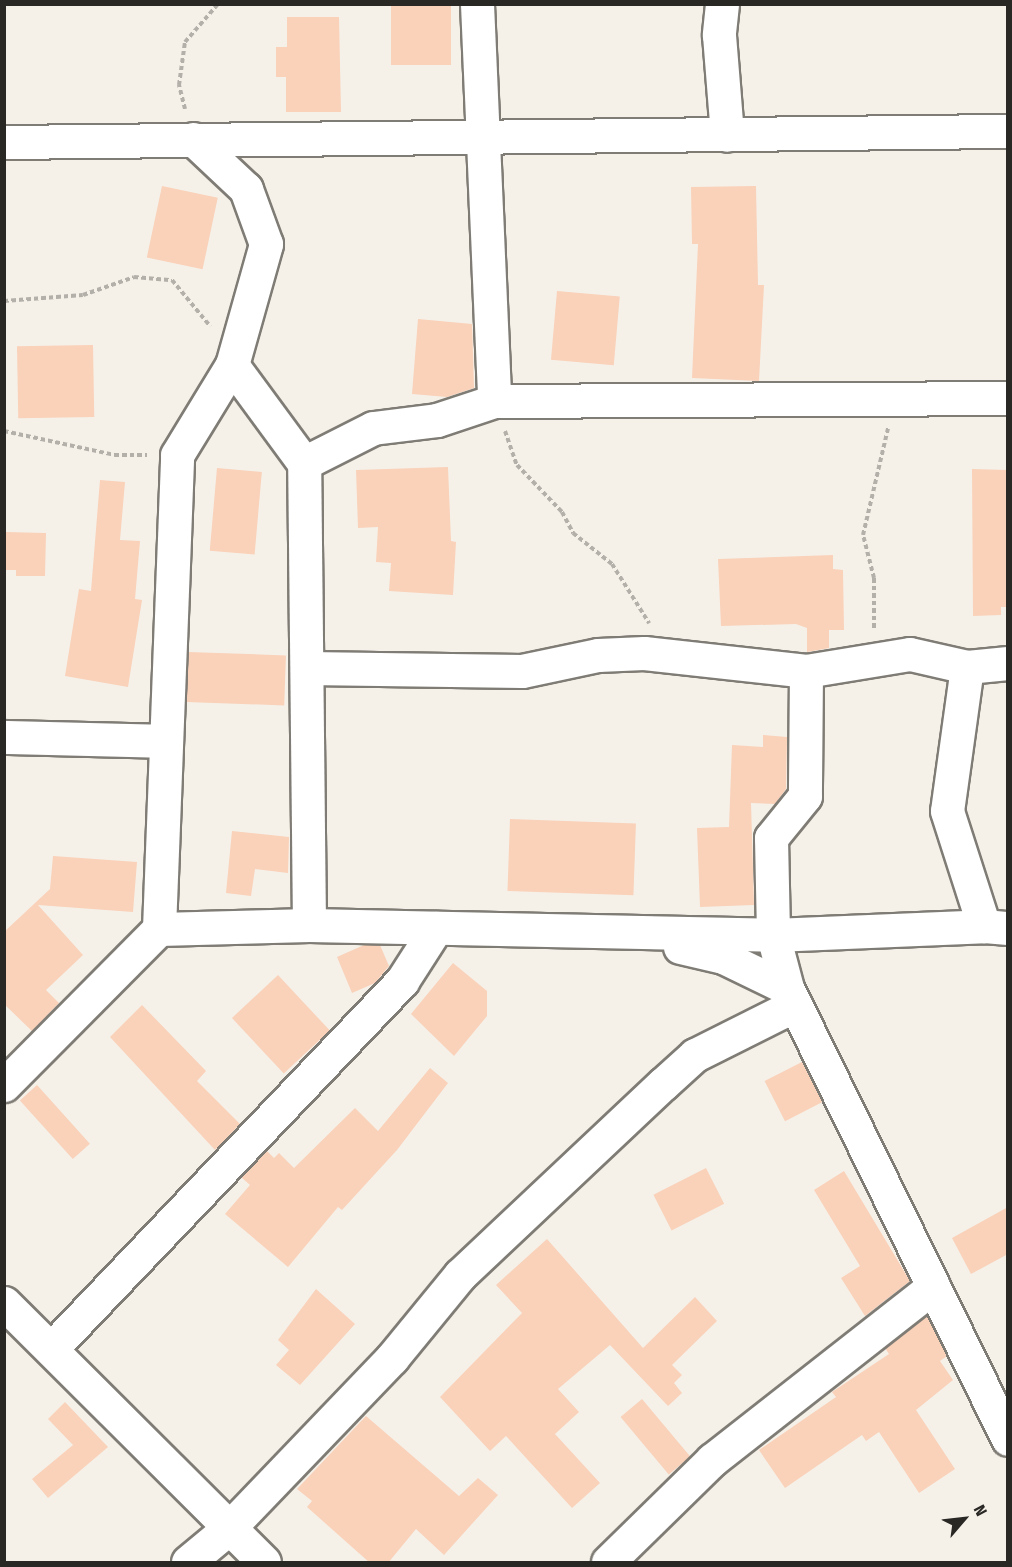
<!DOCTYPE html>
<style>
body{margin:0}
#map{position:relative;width:1012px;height:1567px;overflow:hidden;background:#f5f1e9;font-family:"Fira Sans Condensed",sans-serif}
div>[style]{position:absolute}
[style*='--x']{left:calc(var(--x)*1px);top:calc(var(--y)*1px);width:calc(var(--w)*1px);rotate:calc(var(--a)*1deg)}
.building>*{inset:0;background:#fad1b9;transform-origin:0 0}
.path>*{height:4px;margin-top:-2px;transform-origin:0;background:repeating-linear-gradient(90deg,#b3afa9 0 4.5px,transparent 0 7.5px)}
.roads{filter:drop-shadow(2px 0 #7f7c75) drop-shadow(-2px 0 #7f7c75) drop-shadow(0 2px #7f7c75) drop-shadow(0 -2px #7f7c75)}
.minor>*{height:33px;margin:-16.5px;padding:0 16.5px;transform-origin:16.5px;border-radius:16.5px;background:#fff}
span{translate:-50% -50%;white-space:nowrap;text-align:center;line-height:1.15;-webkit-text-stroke:4.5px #f5f1e9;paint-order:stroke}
.frame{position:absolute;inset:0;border:6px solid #2a2825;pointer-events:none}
.north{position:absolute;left:934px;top:1489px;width:60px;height:60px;-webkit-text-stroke:4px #f5f1e9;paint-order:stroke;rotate:62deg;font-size:16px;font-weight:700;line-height:24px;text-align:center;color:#2a2825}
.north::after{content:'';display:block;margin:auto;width:21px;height:27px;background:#2a2825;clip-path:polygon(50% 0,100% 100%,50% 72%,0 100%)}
</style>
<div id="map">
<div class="building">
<div style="left:391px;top:4px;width:60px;height:61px"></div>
<div style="clip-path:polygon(287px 17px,339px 17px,341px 112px,286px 112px,286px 77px,276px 77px,276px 47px,287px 47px)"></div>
<div style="left:162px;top:186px;width:57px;height:73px;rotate:12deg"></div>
<div style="clip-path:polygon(756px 186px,758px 285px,764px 285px,759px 381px,692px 378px,698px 244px,692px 244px,691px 187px)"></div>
<div style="left:557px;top:291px;width:63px;height:69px;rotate:5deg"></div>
<div style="clip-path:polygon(418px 319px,472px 324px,474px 388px,447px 397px,412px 394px)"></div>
<div style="left:93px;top:345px;width:72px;height:76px;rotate:89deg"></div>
<div style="clip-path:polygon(448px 467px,451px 541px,456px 542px,453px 595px,389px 591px,391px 563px,376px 562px,378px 527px,358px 528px,356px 470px)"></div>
<div style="left:217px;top:468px;width:45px;height:83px;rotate:5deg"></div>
<div style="clip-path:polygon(972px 469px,1008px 470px,1008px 607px,1001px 607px,1001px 615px,973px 616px)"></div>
<div style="clip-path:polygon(100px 480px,125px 482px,120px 540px,140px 541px,135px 599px,142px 600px,128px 687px,65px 676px,79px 589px,91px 591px)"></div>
<div style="clip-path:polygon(5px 532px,46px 533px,45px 576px,16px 576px,16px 570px,4px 570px)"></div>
<div style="clip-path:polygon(833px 555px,833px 569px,843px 570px,844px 630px,829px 630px,829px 648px,807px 652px,807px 628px,796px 624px,721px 626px,718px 559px)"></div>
<div style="left:188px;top:652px;width:98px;height:50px;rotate:2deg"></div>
<div style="clip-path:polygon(763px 735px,787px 737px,786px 789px,775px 804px,751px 803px,754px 905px,700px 907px,697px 828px,729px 827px,732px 745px,763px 747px)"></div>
<div style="left:510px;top:819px;width:126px;height:72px;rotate:2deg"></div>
<div style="clip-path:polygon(232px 831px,289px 837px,288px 873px,255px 869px,251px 896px,226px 893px)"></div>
<div style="clip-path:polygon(53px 856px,137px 862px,133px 912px,38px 905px,83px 955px,46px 990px,59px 1003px,32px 1031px,4px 1004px,4px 932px,50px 889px)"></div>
<div style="clip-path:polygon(364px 945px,380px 945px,389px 966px,375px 983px,352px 993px,337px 957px)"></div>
<div style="clip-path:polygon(453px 963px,487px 991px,487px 1016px,454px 1056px,411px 1014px)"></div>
<div style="left:278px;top:975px;width:76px;height:63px;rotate:47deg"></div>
<div style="clip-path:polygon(142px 1005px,206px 1071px,197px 1081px,240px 1124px,215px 1150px,110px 1037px)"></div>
<div style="left:802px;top:1062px;width:45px;height:42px;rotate:63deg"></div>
<div style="clip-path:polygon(430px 1068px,448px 1083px,397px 1150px,342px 1210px,338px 1207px,288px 1267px,225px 1214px,250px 1185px,241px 1177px,266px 1150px,274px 1158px,279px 1153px,294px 1168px,355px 1108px,378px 1131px)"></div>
<div style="left:37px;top:1085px;width:79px;height:23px;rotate:48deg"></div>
<div style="left:706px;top:1168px;width:40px;height:59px;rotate:63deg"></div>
<div style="clip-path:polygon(844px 1171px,910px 1281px,865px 1316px,841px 1278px,860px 1266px,814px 1190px)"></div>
<div style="clip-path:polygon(1008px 1207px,1008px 1254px,971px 1274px,952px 1238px)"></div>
<div style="clip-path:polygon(547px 1239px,643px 1348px,695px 1297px,717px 1321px,672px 1365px,682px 1375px,674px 1383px,682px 1393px,668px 1406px,610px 1345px,558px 1389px,579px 1412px,555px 1434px,600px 1483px,572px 1508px,506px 1436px,490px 1451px,440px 1397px,522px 1313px,496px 1285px)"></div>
<div style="clip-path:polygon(316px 1289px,355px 1324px,300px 1385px,276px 1365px,289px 1350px,278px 1340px)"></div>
<div style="clip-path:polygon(927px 1316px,947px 1356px,940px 1361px,953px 1380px,916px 1410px,955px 1469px,919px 1493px,879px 1432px,866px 1441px,862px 1435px,785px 1488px,759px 1450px,836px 1397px,832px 1392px,889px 1354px,885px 1348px)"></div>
<div style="left:642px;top:1399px;width:75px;height:28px;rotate:50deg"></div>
<div style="clip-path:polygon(65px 1402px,108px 1447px,48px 1498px,32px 1479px,73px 1445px,48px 1419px)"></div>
<div style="clip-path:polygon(366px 1416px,459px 1496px,478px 1478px,498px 1495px,444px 1555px,416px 1529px,388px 1563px,370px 1563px,307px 1507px,312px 1501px,297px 1489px)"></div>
</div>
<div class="path">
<div style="--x:185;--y:109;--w:25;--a:-104"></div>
<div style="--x:179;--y:85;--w:43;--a:-82.1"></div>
<div style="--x:185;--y:42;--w:50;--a:-49"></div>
<div style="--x:4;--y:301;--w:79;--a:-4.3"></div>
<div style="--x:83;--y:295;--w:54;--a:-19.4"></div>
<div style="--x:134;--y:277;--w:38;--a:5"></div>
<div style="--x:172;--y:280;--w:60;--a:50.4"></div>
<div style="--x:4;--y:431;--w:114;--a:12.2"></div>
<div style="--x:115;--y:455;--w:32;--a:0"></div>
<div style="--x:505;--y:431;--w:36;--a:71"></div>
<div style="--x:517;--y:465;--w:65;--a:46.2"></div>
<div style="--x:562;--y:512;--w:24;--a:62"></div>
<div style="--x:573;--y:533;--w:50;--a:38.5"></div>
<div style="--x:612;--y:564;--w:70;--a:57.9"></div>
<div style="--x:874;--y:628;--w:50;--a:-90"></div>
<div style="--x:874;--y:578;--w:44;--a:-104.3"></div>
<div style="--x:863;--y:535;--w:110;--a:-76.8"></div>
</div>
<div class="roads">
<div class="minor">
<div style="--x:477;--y:4;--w:397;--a:87.5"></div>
<div style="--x:722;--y:4;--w:31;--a:96"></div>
<div style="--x:719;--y:35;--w:100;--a:85.4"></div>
<div style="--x:4;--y:142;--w:1004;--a:-0.63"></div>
<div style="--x:232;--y:365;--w:122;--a:53.7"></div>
<div style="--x:967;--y:667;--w:145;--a:97.9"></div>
<div style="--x:947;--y:811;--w:121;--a:72.2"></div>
<div style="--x:984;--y:926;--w:24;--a:5"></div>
<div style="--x:307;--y:668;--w:215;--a:0.8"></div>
<div style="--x:522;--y:671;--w:78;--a:-11.9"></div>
<div style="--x:598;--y:655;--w:46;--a:-2.5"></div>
<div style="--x:644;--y:653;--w:163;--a:6.3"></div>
<div style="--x:806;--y:671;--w:105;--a:-9.3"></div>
<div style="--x:910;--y:654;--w:58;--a:12.8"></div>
<div style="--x:967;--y:667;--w:41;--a:-5.6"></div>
<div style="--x:806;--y:671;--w:125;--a:90.5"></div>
<div style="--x:805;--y:796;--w:54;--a:129"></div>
<div style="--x:771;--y:838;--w:97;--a:88.8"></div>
<div style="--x:773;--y:935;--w:55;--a:75.2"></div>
<div style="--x:787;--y:988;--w:502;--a:63.89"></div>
<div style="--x:4;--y:737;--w:159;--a:1.4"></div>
<div style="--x:309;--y:925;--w:462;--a:-90.6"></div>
<div style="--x:304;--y:463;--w:77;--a:-26.9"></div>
<div style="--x:373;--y:428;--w:64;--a:-7.1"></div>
<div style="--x:437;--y:420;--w:60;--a:-18.4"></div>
<div style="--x:494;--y:401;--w:514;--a:-0.33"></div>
<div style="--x:159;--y:929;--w:474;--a:-87.8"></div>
<div style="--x:177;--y:455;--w:105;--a:-58.6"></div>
<div style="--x:232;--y:365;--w:126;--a:-74.3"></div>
<div style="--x:266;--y:244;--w:59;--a:-110"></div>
<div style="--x:246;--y:189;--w:73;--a:-136.7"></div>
<div style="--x:680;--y:947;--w:44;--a:13.1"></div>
<div style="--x:723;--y:957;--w:71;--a:25.8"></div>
<div style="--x:4;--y:1085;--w:220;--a:-45.2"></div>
<div style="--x:159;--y:929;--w:150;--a:-1.5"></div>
<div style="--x:309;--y:925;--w:464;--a:1.2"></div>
<div style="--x:773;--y:935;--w:211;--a:-2.4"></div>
<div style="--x:4;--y:1303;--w:367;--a:44.9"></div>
<div style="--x:51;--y:1349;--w:509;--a:-46.35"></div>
<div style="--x:402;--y:981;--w:63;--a:-57.3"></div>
<div style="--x:188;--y:1562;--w:53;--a:-39.7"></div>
<div style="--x:229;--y:1528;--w:236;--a:-46.2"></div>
<div style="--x:392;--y:1358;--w:107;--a:-50.7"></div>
<div style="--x:460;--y:1275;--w:279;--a:-43.3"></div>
<div style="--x:663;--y:1084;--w:43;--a:-42.2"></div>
<div style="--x:695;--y:1055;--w:112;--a:-26.6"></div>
<div style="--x:608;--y:1562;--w:146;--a:-44.4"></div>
<div style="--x:712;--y:1460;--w:281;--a:-38.1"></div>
</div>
</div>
<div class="frame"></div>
<div class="north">N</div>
</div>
